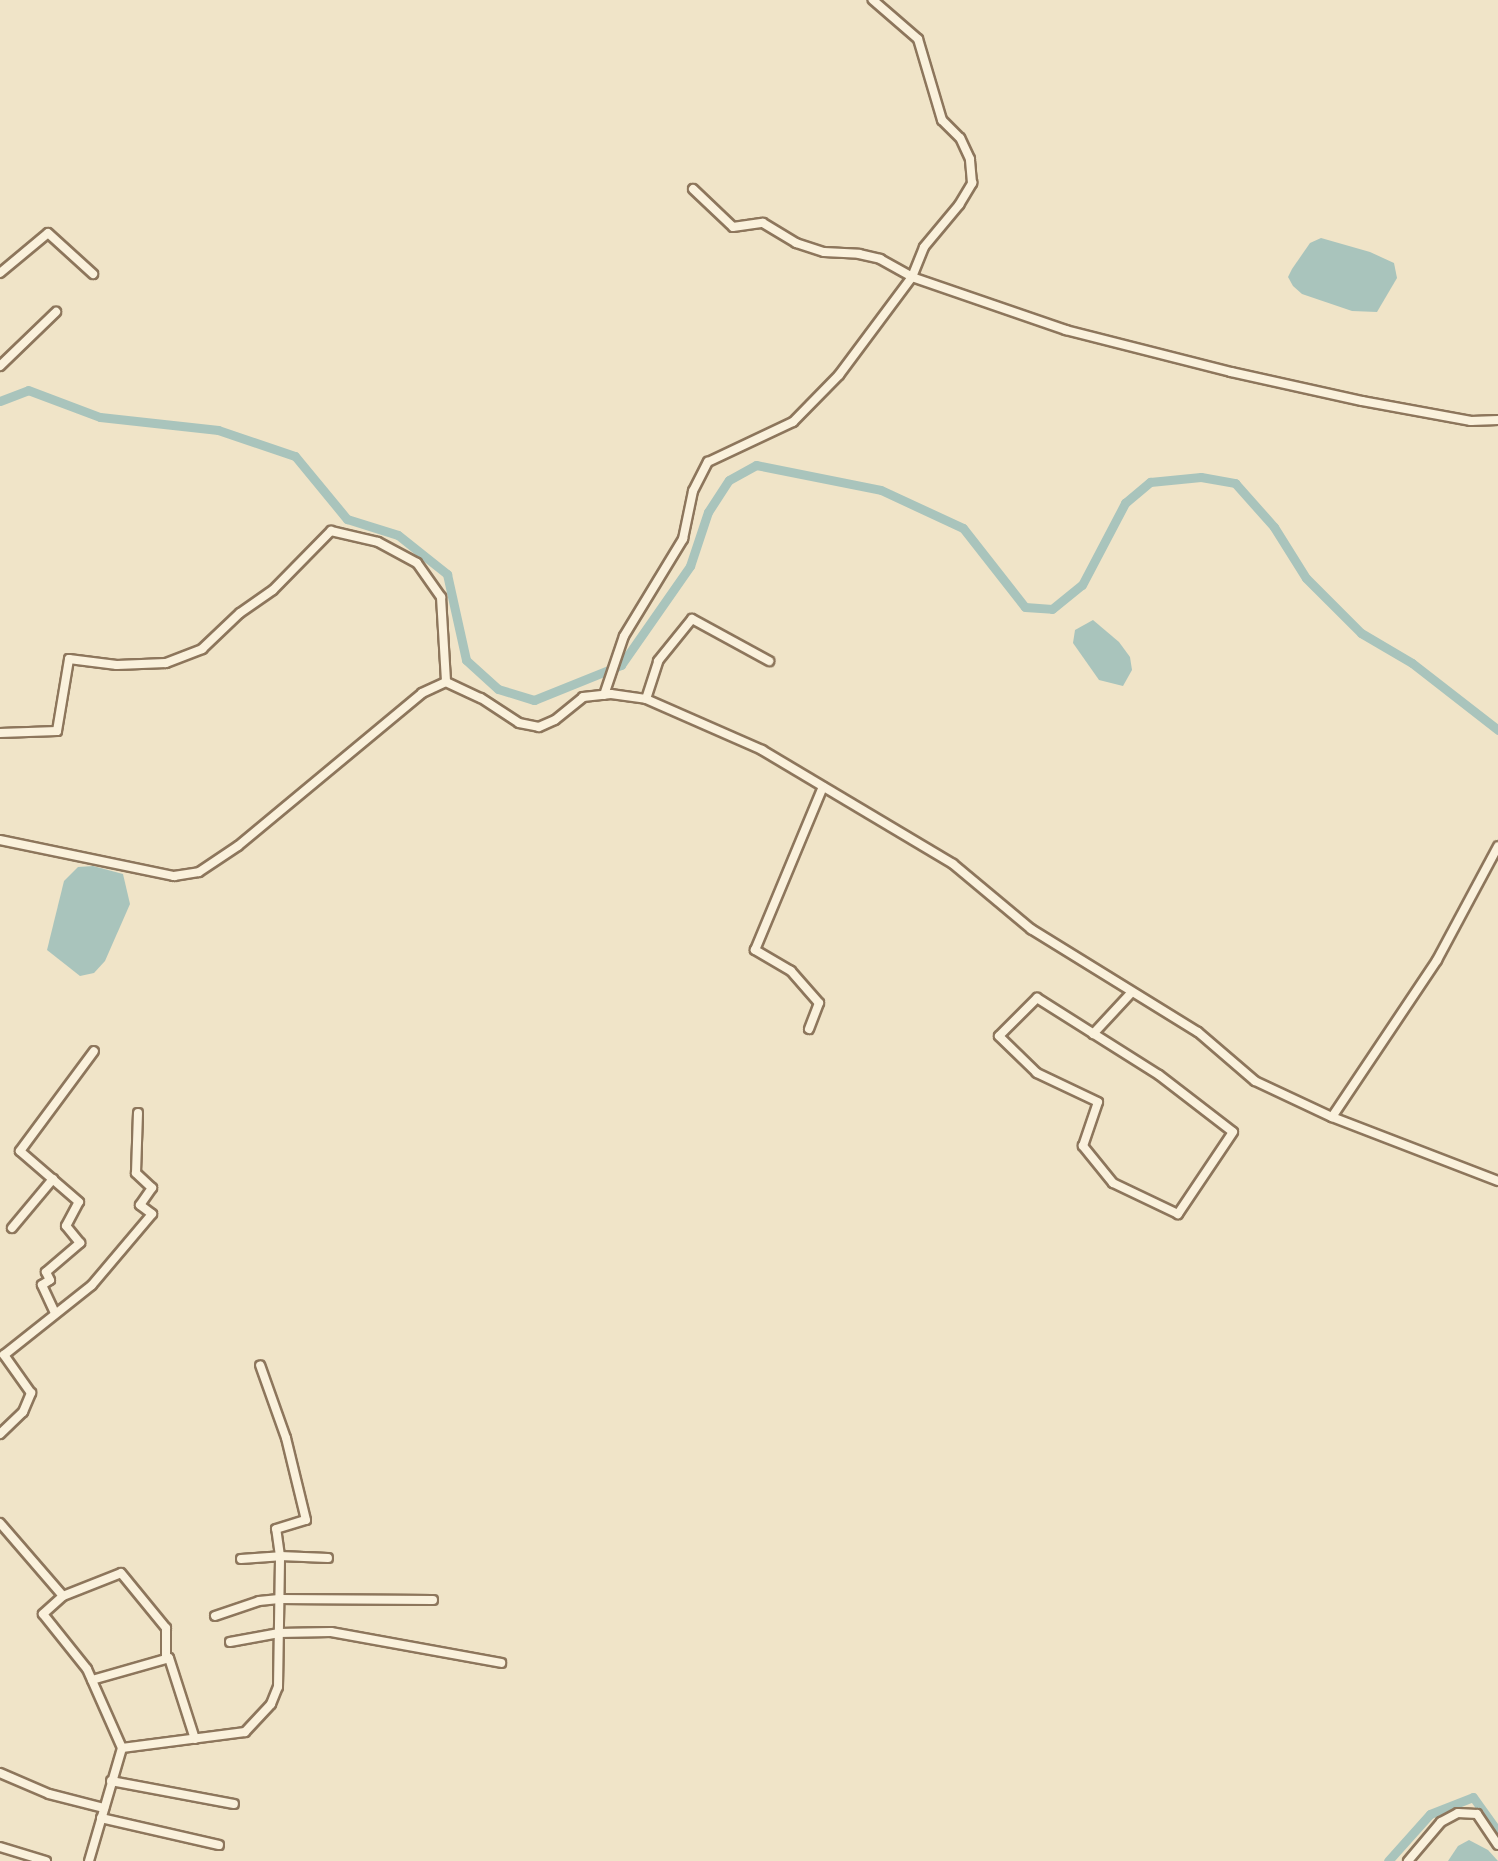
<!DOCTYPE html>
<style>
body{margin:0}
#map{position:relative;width:1498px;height:1861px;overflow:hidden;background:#f0e4c8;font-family:"Roboto Serif",serif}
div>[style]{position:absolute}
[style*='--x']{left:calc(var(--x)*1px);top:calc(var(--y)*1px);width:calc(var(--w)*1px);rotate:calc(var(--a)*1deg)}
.water>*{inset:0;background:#a9c4bc}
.canal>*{height:9px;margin:-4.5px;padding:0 4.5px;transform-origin:4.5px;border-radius:4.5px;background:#a9c4bc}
.roads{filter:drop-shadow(2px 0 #8d765c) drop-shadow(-2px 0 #8d765c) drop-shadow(0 2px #8d765c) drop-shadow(0 -2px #8d765c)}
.street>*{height:8px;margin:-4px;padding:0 4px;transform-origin:4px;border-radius:4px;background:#faf1dc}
span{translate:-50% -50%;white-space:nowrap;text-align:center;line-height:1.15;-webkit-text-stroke:6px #f7eed8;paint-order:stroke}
</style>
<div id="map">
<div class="water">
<div style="clip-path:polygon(1321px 238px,1370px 252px,1394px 263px,1397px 278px,1377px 312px,1352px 311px,1302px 294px,1293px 286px,1288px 277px,1292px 269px,1310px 243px)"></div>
<div style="clip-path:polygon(1093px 620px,1119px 642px,1130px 657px,1132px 670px,1123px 686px,1099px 680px,1073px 643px,1075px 630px)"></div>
<div style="clip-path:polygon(93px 866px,123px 874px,130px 904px,105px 961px,94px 973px,80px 976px,47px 950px,64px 881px,78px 867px)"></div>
<div style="clip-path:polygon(1469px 1840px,1488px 1850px,1498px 1861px,1448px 1861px,1458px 1846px)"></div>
</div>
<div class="canal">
<div style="--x:0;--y:401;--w:30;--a:-21"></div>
<div style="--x:28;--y:390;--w:77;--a:20.6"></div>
<div style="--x:100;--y:417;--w:119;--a:6.3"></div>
<div style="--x:218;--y:430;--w:81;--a:18.7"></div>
<div style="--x:295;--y:456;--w:82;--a:50.5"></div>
<div style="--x:347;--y:519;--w:53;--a:17.4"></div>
<div style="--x:398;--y:535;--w:63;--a:38.5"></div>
<div style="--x:447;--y:574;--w:88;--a:77.5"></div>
<div style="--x:466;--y:660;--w:43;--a:42.2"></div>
<div style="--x:498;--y:689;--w:38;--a:17"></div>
<div style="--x:534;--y:700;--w:94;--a:-21.9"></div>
<div style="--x:621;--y:665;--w:121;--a:-55.1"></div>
<div style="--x:690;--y:566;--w:57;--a:-71.6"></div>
<div style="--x:708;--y:512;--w:38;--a:-57"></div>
<div style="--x:729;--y:480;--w:31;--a:-29"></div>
<div style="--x:756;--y:465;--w:127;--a:11.3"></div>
<div style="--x:881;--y:490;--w:90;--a:24.9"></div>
<div style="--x:963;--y:528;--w:100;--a:51.9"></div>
<div style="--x:1025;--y:607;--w:27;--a:4"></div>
<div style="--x:1052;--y:609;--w:38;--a:-39"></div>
<div style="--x:1082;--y:585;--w:93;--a:-62.3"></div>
<div style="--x:1125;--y:503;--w:33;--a:-40"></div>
<div style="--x:1150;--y:482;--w:51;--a:-5.6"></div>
<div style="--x:1201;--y:477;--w:35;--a:10"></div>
<div style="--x:1235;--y:483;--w:59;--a:48.4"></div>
<div style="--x:1274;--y:527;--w:60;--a:57.9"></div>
<div style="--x:1306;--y:578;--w:78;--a:45"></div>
<div style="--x:1361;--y:633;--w:59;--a:30.5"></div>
<div style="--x:1412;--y:663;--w:109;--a:37.9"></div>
<div style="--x:1388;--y:1861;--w:63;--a:-48.2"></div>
<div style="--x:1430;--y:1814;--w:46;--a:-21.6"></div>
<div style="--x:1473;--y:1797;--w:43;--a:54.5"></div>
</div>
<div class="roads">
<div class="street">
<div style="--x:693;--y:189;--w:55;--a:43.5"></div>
<div style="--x:733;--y:227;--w:30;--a:-8"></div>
<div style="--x:763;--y:223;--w:39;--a:31"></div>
<div style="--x:796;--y:243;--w:29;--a:18"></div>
<div style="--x:824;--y:252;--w:35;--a:3"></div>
<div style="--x:859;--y:254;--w:22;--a:13"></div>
<div style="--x:880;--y:259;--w:37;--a:29"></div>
<div style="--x:912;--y:277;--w:163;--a:19"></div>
<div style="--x:1066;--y:330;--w:170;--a:14.3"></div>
<div style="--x:1231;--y:372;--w:134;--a:12.5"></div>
<div style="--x:1362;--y:401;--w:111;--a:10.4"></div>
<div style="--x:1471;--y:421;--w:27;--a:-2"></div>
<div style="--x:0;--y:273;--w:62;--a:-39.8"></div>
<div style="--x:48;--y:233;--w:61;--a:42.3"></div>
<div style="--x:0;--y:366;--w:78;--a:-44"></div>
<div style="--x:604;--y:695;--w:62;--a:-71.3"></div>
<div style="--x:624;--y:636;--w:114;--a:-58.7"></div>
<div style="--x:683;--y:539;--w:49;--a:-78.2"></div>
<div style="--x:693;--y:491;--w:33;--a:-63"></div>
<div style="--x:708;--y:462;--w:94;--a:-25.2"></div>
<div style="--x:793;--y:422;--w:66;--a:-45.6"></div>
<div style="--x:839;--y:375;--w:122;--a:-53.3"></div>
<div style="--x:912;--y:277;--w:32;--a:-68"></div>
<div style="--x:924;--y:247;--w:55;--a:-50.2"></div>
<div style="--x:959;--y:205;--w:26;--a:-59"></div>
<div style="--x:972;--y:183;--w:24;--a:-95"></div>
<div style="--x:970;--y:159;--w:23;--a:-115"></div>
<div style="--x:960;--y:138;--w:25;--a:-135"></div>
<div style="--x:942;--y:120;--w:84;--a:-106.5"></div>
<div style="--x:918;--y:39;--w:60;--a:-139.1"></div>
<div style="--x:646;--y:699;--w:40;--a:-72"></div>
<div style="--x:658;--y:661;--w:54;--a:-51"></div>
<div style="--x:692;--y:619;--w:88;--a:28.6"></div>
<div style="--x:0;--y:733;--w:57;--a:-2"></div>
<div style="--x:57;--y:731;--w:73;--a:-80.5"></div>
<div style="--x:69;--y:659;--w:48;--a:7.1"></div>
<div style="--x:117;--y:665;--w:49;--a:-2.3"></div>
<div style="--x:166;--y:663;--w:39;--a:-21"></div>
<div style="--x:202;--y:649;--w:52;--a:-43.5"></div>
<div style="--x:240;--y:613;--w:40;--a:-34.9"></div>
<div style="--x:273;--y:590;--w:83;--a:-45.5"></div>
<div style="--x:331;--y:531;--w:48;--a:13.2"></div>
<div style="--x:378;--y:542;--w:44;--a:28.3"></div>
<div style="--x:417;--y:563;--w:42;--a:54.8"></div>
<div style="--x:441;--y:597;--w:85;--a:86.6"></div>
<div style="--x:0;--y:840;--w:178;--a:11.7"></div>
<div style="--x:174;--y:876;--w:25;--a:-9"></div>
<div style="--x:199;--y:872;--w:47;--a:-33.7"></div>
<div style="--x:238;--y:846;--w:239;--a:-39.7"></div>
<div style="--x:422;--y:693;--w:26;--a:-25"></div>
<div style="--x:446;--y:682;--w:38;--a:25"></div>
<div style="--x:481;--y:698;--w:45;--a:33.3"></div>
<div style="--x:519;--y:723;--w:20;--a:11"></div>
<div style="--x:539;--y:727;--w:17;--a:-24"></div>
<div style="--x:555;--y:720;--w:36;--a:-39"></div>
<div style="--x:583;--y:697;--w:28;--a:-6"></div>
<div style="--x:611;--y:694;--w:35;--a:8"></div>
<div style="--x:646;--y:699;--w:127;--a:23.7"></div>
<div style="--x:762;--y:750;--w:222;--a:30.8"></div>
<div style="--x:953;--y:864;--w:102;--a:39.8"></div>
<div style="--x:1031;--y:929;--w:196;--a:31.7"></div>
<div style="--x:1198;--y:1032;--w:75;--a:40.7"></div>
<div style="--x:1255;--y:1081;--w:85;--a:25.1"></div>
<div style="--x:1332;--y:1117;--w:178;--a:21.1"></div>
<div style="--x:1037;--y:998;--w:144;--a:32.3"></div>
<div style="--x:1159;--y:1075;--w:93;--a:37.6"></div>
<div style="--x:1233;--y:1132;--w:99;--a:123.9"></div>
<div style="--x:1178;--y:1214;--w:72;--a:-154.5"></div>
<div style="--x:1113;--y:1183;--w:48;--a:-129"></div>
<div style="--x:1083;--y:1146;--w:46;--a:-71.2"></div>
<div style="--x:1098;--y:1102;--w:68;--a:-154.6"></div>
<div style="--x:1037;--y:1073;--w:53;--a:-135.8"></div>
<div style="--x:999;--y:1036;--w:54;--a:-45"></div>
<div style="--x:809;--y:1029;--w:28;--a:-69"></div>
<div style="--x:819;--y:1003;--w:43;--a:-131.2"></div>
<div style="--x:791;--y:971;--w:42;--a:-149.7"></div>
<div style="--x:755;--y:950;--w:177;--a:-67.4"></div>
<div style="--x:1093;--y:1034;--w:56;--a:-47.2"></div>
<div style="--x:1332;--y:1117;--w:189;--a:-56.2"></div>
<div style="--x:1437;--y:960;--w:129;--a:-61.8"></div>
<div style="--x:12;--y:1228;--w:64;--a:-50.1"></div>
<div style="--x:55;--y:1313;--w:31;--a:-115"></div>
<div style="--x:42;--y:1285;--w:9;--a:-32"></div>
<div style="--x:50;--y:1280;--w:9;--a:-117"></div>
<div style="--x:46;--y:1272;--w:45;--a:-40.5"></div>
<div style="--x:80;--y:1243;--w:22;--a:-129"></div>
<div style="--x:66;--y:1226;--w:27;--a:-62"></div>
<div style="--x:79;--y:1202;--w:78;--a:-139.2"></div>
<div style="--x:20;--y:1151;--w:124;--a:-53.5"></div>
<div style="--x:0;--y:1434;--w:32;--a:-44"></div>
<div style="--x:23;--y:1412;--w:21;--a:-67"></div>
<div style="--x:31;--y:1393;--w:47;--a:-125.4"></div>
<div style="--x:4;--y:1355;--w:112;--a:-38.5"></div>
<div style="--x:92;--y:1285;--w:93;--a:-49.8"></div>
<div style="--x:152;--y:1214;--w:15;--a:-143"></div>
<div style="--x:140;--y:1205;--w:21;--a:-55"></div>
<div style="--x:152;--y:1188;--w:22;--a:-137"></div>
<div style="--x:136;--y:1173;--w:60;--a:-88.1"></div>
<div style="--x:0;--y:1523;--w:96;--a:49.2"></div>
<div style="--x:63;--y:1596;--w:27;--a:138"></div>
<div style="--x:43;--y:1614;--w:70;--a:51.3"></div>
<div style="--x:87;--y:1669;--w:86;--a:66.1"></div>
<div style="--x:241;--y:1559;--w:39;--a:-4"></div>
<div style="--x:280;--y:1556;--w:48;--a:2.4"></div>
<div style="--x:63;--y:1596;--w:62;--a:-21.6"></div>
<div style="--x:121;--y:1573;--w:71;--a:50.7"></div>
<div style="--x:166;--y:1628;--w:31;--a:90"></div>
<div style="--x:215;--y:1616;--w:46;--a:-18.8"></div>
<div style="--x:259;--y:1601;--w:20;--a:-6"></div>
<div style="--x:279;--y:1599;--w:154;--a:0.4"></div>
<div style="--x:230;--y:1642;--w:50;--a:-10.4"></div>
<div style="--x:279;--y:1633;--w:52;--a:-1.1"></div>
<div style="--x:331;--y:1632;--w:173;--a:10.3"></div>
<div style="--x:92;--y:1680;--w:80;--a:-15.9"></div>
<div style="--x:169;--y:1658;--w:85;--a:72.2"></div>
<div style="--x:0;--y:1773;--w:53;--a:23.2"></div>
<div style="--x:49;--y:1794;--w:57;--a:14.3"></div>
<div style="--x:111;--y:1781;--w:125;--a:10.6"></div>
<div style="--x:101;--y:1818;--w:121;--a:12.9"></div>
<div style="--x:0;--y:1847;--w:48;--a:16.9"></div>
<div style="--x:89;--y:1861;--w:118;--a:-73.7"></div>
<div style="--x:122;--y:1748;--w:124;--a:-7.4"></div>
<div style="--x:245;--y:1732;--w:38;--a:-47"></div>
<div style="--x:271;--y:1704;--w:18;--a:-68"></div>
<div style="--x:278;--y:1687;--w:131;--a:-89.1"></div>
<div style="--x:280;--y:1556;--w:27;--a:-98"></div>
<div style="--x:276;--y:1529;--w:31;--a:-17"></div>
<div style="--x:306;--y:1520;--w:84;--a:-103.7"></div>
<div style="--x:286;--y:1438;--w:77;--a:-109.6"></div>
<div style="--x:1408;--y:1861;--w:51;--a:-49.8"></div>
<div style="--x:1441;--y:1822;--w:19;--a:-28"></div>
<div style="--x:1458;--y:1813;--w:19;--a:3"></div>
<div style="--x:1477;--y:1814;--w:37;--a:56"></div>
</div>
</div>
</div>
